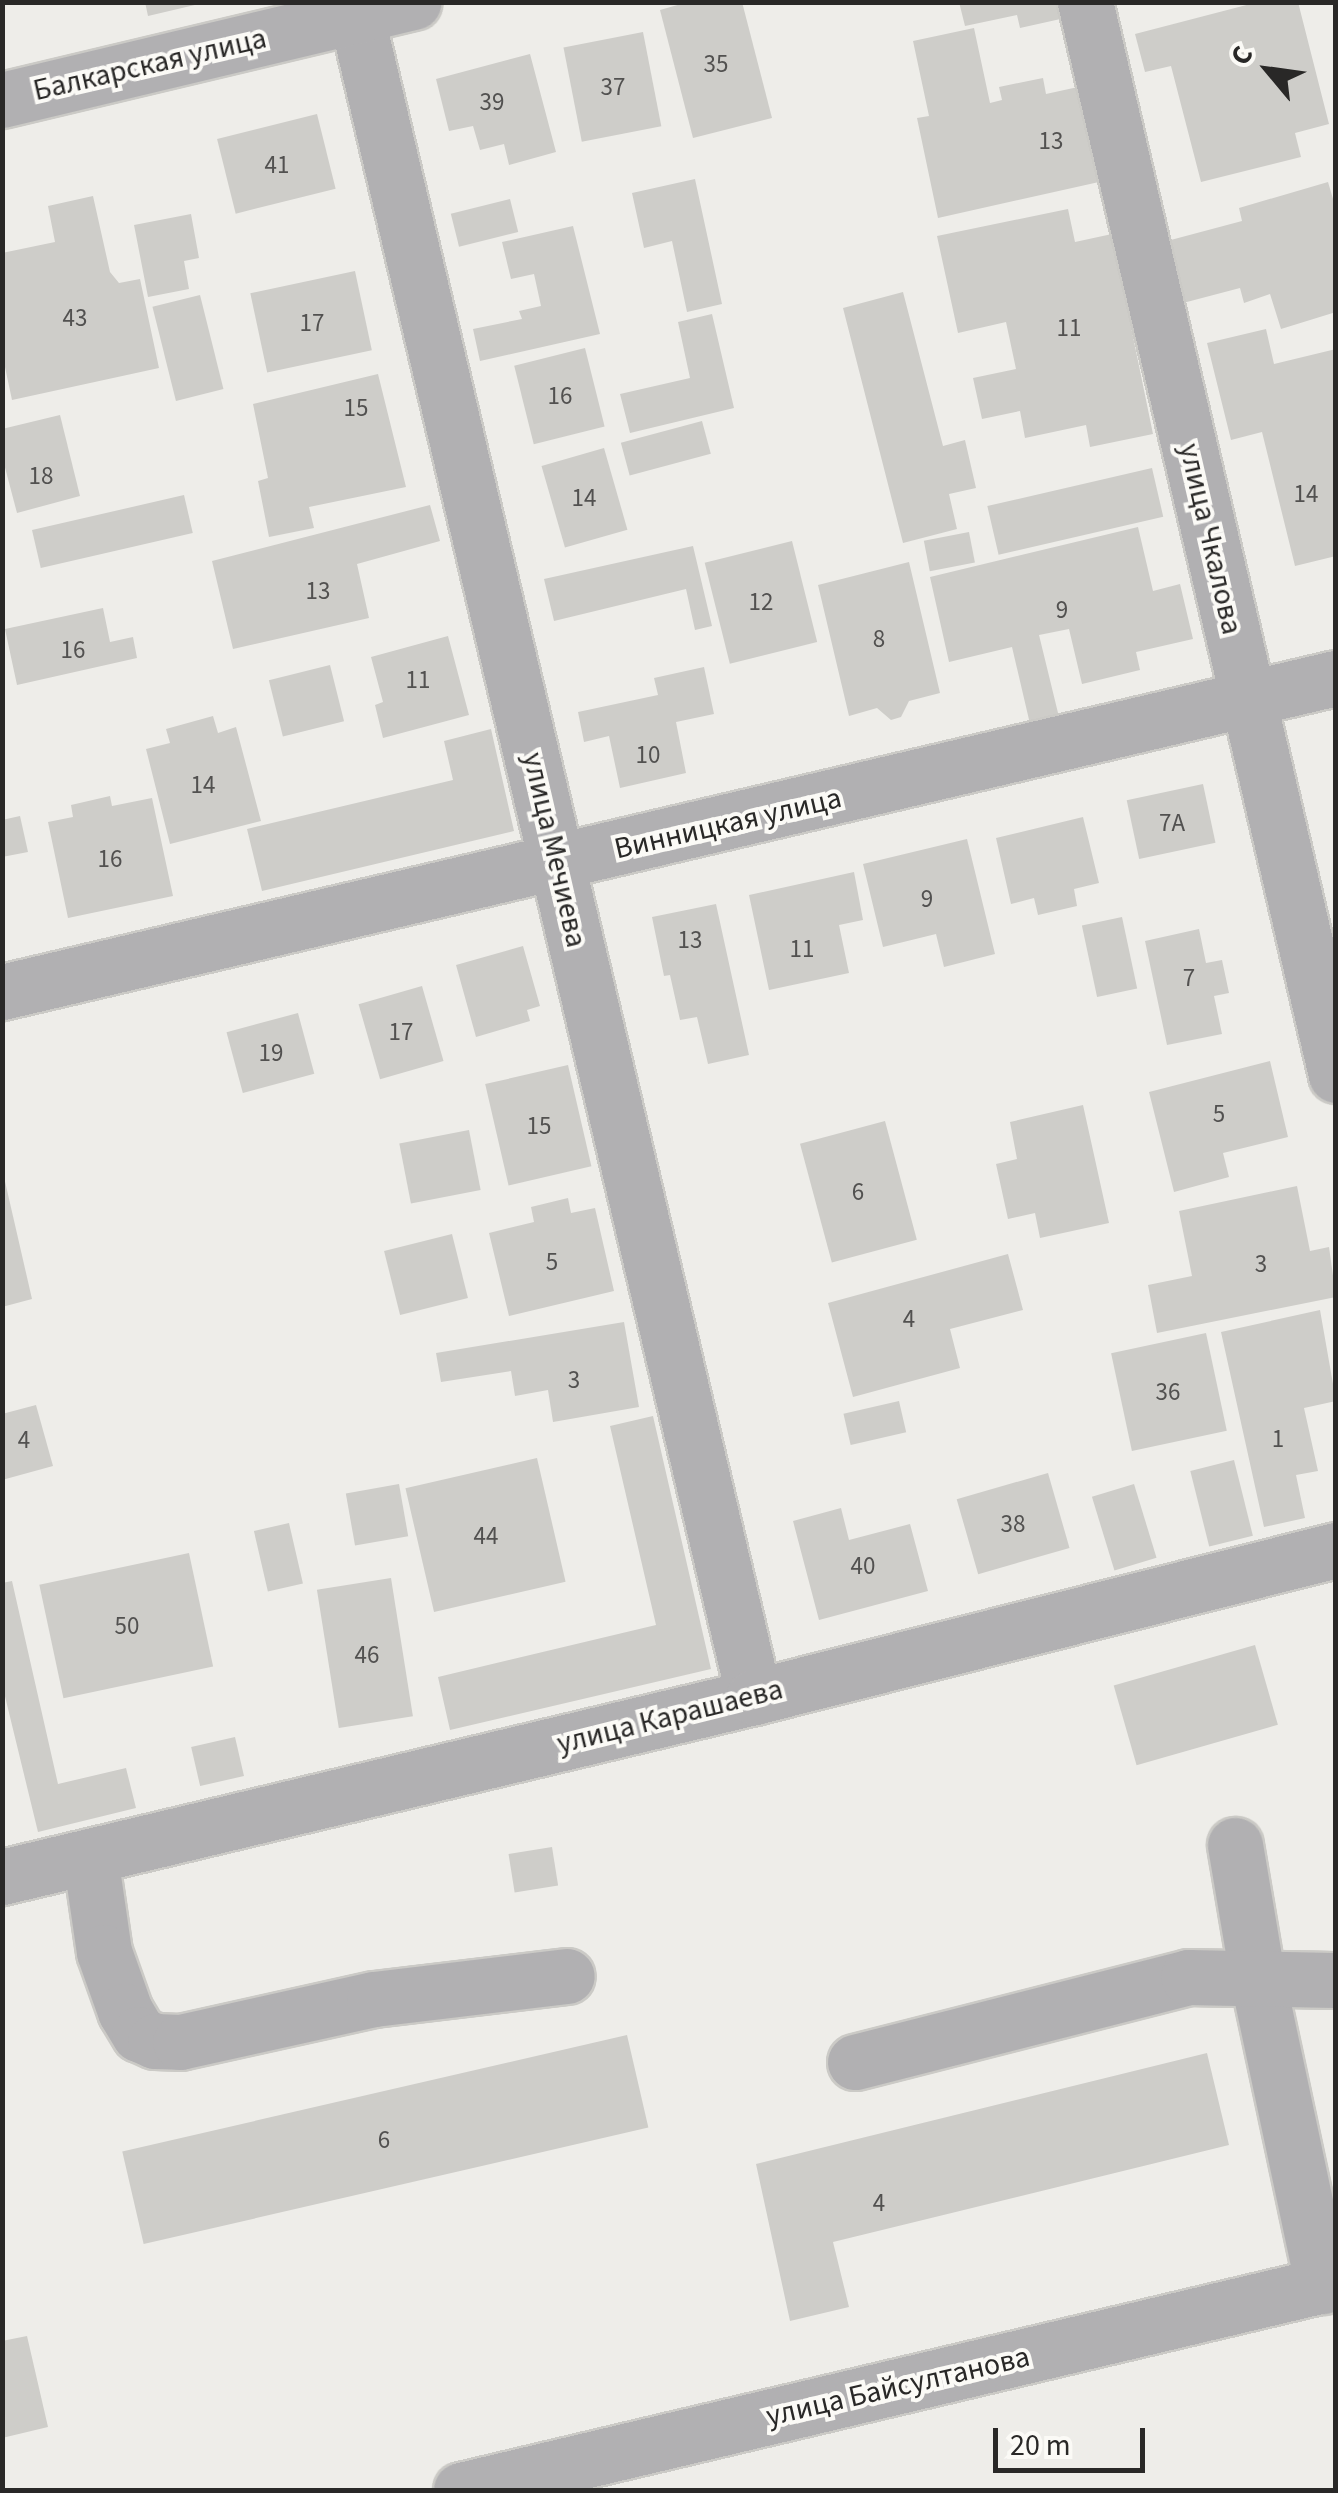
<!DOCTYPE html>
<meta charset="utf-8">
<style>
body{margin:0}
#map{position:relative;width:1338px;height:2493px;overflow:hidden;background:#eeede9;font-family:"Source Sans 3",sans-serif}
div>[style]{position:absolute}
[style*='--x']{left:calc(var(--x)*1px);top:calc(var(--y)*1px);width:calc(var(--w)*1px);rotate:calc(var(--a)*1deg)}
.building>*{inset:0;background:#cecdc9;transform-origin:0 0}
.roads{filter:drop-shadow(2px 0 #cbcac6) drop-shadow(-2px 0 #cbcac6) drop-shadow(0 2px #cbcac6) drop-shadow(0 -2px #cbcac6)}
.minor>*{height:55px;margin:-27.5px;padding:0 27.5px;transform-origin:27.5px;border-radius:27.5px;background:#b1b0b2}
span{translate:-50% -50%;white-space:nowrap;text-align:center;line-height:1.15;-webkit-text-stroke:8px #fbfaf6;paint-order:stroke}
.number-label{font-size:25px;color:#525150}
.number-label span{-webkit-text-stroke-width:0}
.street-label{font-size:30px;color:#292827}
.frame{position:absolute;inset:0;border:5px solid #292827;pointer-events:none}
.north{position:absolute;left:1218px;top:20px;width:100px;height:100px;-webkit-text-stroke:8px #fbfaf6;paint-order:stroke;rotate:299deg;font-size:28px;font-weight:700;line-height:40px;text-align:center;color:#292827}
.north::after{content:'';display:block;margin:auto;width:35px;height:45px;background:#292827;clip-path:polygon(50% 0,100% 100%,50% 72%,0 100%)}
.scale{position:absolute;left:993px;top:2428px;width:152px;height:45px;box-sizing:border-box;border:5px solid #292827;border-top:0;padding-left:12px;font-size:30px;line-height:35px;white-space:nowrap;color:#292827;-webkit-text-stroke:8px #fbfaf6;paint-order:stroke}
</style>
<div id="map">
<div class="building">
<div style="clip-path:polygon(145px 2px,198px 2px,199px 4px,148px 16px)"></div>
<div style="clip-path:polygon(688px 2px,742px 2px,772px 118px,693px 138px,660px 10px)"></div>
<div style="clip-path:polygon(959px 2px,1062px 2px,1065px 18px,1020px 28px,1017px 15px,965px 26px)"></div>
<div style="clip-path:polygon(1258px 2px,1298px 2px,1329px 124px,1295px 133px,1301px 157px,1201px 182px,1171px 66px,1145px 72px,1135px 34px)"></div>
<div style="clip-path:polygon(974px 28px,990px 103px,1002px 100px,999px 87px,1043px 78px,1046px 94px,1078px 87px,1099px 182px,938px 218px,917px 118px,929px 116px,913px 41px)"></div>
<div style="left:643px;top:32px;width:96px;height:81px;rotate:79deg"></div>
<div style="clip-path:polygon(530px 54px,556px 152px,509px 165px,504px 144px,480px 150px,473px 126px,449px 131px,436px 79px)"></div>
<div style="left:317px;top:114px;width:77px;height:103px;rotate:76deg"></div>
<div style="clip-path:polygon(695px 179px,722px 304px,687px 312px,672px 241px,644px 248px,632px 193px)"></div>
<div style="clip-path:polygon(1328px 182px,1336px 209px,1336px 312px,1281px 329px,1270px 294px,1244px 303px,1240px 288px,1183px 303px,1167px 241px,1242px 221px,1239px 208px)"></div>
<div style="clip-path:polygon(93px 196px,110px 272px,119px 283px,140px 279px,159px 368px,12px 400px,2px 353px,2px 253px,55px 242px,48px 206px)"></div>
<div style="left:510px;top:199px;width:34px;height:61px;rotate:76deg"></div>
<div style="clip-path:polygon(1068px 209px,1075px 242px,1112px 234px,1153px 434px,1090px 447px,1086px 425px,1025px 438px,1020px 411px,982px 419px,973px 378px,1016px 369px,1006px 322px,958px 333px,937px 236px)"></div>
<div style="clip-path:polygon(191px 214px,199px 258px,184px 261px,189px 289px,148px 297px,134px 225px)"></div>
<div style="clip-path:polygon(573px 226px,600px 334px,480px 361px,473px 329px,522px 319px,519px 311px,541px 306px,534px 274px,511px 279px,502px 242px)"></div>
<div style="left:355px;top:271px;width:81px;height:107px;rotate:78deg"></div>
<div style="clip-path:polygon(903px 292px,943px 446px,965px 440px,976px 488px,949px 494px,957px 529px,903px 543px,843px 308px)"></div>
<div style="left:200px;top:295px;width:97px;height:49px;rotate:76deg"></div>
<div style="clip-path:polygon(712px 314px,734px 408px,630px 433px,620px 394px,690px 378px,678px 322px)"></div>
<div style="clip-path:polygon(1266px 329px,1274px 364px,1336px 349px,1336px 556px,1295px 566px,1262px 432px,1231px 440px,1207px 343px)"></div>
<div style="left:585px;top:348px;width:81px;height:73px;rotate:76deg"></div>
<div style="clip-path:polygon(378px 374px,406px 487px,309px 507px,314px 528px,269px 537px,258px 481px,268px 478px,253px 404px)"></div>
<div style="clip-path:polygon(60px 415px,80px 496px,17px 513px,2px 456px,2px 429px)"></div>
<div style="left:702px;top:421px;width:34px;height:84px;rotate:75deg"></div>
<div style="left:604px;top:448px;width:85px;height:65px;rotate:74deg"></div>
<div style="left:1152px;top:468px;width:50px;height:169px;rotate:77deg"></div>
<div style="left:184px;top:495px;width:39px;height:156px;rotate:77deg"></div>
<div style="clip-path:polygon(430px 505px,440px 541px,357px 564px,369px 618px,233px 649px,212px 561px)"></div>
<div style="clip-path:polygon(1138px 527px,1153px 591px,1180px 584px,1193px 639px,1136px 652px,1140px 670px,1082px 684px,1069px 629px,1039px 635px,1059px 717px,1030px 724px,1012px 647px,949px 662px,930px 577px)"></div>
<div style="left:969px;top:532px;width:31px;height:46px;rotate:79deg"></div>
<div style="left:792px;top:541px;width:104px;height:90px;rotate:76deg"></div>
<div style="clip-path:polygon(693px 546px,712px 626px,695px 630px,686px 589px,554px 621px,544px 579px)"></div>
<div style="clip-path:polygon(909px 562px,940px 693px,909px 701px,901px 717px,891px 720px,877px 708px,849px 716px,818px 585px)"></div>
<div style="clip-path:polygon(103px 608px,110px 642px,133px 637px,137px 658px,17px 685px,5px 629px)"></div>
<div style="clip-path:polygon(448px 636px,469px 715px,383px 738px,375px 705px,383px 702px,371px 657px)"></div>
<div style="left:330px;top:665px;width:58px;height:63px;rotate:76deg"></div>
<div style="clip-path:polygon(704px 667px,714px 714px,676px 722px,686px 773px,620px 788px,609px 736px,584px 742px,578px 712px,658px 695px,654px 678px)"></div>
<div style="clip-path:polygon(213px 716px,218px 733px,236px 727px,261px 821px,170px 844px,146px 749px,170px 743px,166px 729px)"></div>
<div style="clip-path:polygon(491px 729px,514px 831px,262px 891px,247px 829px,453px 780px,444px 741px)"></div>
<div style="left:1203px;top:784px;width:60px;height:78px;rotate:78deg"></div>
<div style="clip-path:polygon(110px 796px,112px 806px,152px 798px,173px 896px,68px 918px,48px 822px,73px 817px,71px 805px)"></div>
<div style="clip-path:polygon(20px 816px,28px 852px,2px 857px,2px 820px)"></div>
<div style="clip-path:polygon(1083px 817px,1099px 883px,1074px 889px,1077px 906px,1038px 915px,1034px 898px,1011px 904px,996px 838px)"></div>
<div style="clip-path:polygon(967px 839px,995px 954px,944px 967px,936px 934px,883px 947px,863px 864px)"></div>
<div style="clip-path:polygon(854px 872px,863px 920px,839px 925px,849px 973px,769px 990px,749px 895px)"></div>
<div style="clip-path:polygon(716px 904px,749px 1055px,708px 1064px,697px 1017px,680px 1020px,670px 975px,664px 976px,652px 917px)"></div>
<div style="left:1122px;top:917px;width:73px;height:41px;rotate:78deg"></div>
<div style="clip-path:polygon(1199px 929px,1206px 963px,1222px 960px,1229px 993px,1214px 996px,1222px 1034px,1167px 1045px,1145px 941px)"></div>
<div style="clip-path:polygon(523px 946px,540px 1006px,527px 1010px,530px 1021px,476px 1037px,456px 965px)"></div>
<div style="left:422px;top:986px;width:78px;height:66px;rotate:74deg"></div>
<div style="left:298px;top:1013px;width:63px;height:74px;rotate:75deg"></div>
<div style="clip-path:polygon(1270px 1061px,1288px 1137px,1223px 1153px,1229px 1177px,1174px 1192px,1149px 1092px)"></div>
<div style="left:568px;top:1065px;width:104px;height:85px;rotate:77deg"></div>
<div style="clip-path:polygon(1083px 1105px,1109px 1223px,1040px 1238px,1035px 1213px,1008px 1219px,996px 1164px,1017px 1159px,1010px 1122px)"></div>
<div style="left:885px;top:1121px;width:123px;height:88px;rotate:75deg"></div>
<div style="left:469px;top:1130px;width:61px;height:71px;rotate:79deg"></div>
<div style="clip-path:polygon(4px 1177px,32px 1299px,2px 1307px,2px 1178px)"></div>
<div style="clip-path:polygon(1297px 1186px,1310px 1251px,1329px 1247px,1336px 1297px,1157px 1333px,1148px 1285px,1192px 1276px,1179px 1211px)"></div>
<div style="clip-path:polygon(568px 1198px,571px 1213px,595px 1208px,614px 1291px,509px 1316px,489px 1233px,534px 1222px,531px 1207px)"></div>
<div style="left:452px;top:1234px;width:66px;height:70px;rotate:76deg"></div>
<div style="clip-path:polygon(1008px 1254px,1023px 1310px,950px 1329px,960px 1368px,853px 1397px,828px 1303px)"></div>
<div style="clip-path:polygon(1320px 1310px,1336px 1401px,1304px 1408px,1318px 1471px,1296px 1475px,1305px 1518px,1264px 1527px,1221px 1332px)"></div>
<div style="clip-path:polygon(624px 1322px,639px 1407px,553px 1422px,548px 1390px,515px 1396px,511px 1371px,441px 1382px,436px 1353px)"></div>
<div style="left:1206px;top:1333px;width:100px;height:97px;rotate:78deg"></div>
<div style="left:899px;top:1401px;width:32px;height:57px;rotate:77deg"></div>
<div style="clip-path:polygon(36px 1405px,53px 1466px,2px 1480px,2px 1414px)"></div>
<div style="clip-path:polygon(653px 1416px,711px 1669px,450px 1730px,438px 1677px,656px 1625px,610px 1426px)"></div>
<div style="left:537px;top:1458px;width:127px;height:135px;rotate:77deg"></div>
<div style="left:1234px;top:1460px;width:78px;height:45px;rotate:76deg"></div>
<div style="left:1048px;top:1473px;width:78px;height:95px;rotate:74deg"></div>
<div style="left:399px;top:1484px;width:53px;height:54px;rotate:80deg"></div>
<div style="left:1134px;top:1484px;width:77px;height:44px;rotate:73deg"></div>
<div style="clip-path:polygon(841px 1508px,849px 1540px,910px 1524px,928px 1591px,819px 1620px,793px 1521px)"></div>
<div style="left:289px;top:1523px;width:62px;height:36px;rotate:77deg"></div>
<div style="left:189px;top:1553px;width:116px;height:153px;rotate:78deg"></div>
<div style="left:391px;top:1578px;width:140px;height:75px;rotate:81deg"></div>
<div style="clip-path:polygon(12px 1581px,58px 1784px,126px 1768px,136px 1808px,38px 1832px,2px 1684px,2px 1583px)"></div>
<div style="left:1255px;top:1645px;width:83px;height:147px;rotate:74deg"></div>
<div style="left:235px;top:1737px;width:40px;height:45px;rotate:77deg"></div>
<div style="left:552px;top:1847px;width:39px;height:44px;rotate:81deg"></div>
<div style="left:627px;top:2035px;width:95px;height:518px;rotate:77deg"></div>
<div style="clip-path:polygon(1207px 2053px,1229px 2145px,833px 2242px,849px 2307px,790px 2321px,756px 2164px)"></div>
<div style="clip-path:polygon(27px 2336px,48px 2427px,2px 2438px,2px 2341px)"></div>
</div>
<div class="roads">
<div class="minor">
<div style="--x:353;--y:2;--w:1742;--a:76.69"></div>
<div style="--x:1085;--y:2;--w:1102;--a:76.83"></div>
<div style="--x:2;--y:100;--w:423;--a:-13.4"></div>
<div style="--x:2;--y:992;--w:1370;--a:-13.25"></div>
<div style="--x:1235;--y:1845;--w:138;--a:80.4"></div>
<div style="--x:1258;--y:1981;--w:312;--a:78"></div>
<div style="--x:90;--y:1856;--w:97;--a:81.7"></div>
<div style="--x:104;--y:1952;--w:63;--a:70.4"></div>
<div style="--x:125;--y:2011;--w:27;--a:59"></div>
<div style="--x:139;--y:2034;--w:17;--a:24"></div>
<div style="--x:155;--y:2041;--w:25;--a:2"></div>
<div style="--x:180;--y:2042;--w:199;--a:-12.5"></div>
<div style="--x:374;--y:1999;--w:194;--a:-6.8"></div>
<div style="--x:2;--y:1877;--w:773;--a:-13.46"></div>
<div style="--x:754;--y:1697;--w:600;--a:-14.18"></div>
<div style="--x:855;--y:2062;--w:344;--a:-14.3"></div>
<div style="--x:1188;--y:1977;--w:148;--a:1.2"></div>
<div style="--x:461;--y:2490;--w:899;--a:-13.37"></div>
</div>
</div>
<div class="number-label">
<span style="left:716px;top:64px">35</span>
<span style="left:613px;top:87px">37</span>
<span style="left:492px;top:102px">39</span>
<span style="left:1051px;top:141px">13</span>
<span style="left:277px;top:165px">41</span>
<span style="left:75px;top:318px">43</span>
<span style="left:312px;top:323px">17</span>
<span style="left:1069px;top:328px">11</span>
<span style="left:560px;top:396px">16</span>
<span style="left:356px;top:408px">15</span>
<span style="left:41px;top:476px">18</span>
<span style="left:1306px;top:494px">14</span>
<span style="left:584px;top:498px">14</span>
<span style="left:318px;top:591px">13</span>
<span style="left:761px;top:602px">12</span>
<span style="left:1062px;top:610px">9</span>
<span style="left:879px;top:639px">8</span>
<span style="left:73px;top:650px">16</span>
<span style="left:418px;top:680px">11</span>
<span style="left:648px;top:755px">10</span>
<span style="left:203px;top:785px">14</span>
<span style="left:1172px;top:823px">7А</span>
<span style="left:110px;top:859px">16</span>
<span style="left:927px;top:899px">9</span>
<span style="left:690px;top:940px">13</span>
<span style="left:802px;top:949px">11</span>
<span style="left:1189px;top:978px">7</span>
<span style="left:401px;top:1032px">17</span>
<span style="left:271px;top:1053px">19</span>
<span style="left:1219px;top:1114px">5</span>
<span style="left:539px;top:1126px">15</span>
<span style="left:858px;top:1192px">6</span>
<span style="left:552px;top:1262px">5</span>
<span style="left:1261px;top:1264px">3</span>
<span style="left:909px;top:1319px">4</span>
<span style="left:574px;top:1380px">3</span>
<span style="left:1168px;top:1392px">36</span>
<span style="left:1278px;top:1439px">1</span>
<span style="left:24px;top:1440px">4</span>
<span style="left:1013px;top:1524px">38</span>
<span style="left:486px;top:1536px">44</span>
<span style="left:863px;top:1566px">40</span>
<span style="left:127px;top:1626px">50</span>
<span style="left:367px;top:1655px">46</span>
<span style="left:384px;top:2140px">6</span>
<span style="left:879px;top:2203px">4</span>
</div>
<div class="street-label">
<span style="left:150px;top:65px;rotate:-13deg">Балкарская улица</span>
<span style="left:1210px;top:539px;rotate:77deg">улица Чкалова</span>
<span style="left:728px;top:824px;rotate:-13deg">Винницкая улица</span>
<span style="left:554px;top:850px;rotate:77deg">улица Мечиева</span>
<span style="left:670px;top:1717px;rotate:-14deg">улица Карашаева</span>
<span style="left:898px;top:2387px;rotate:-13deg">улица Байсултанова</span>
</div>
<div class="frame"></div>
<div class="north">С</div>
<div class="scale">20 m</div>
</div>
